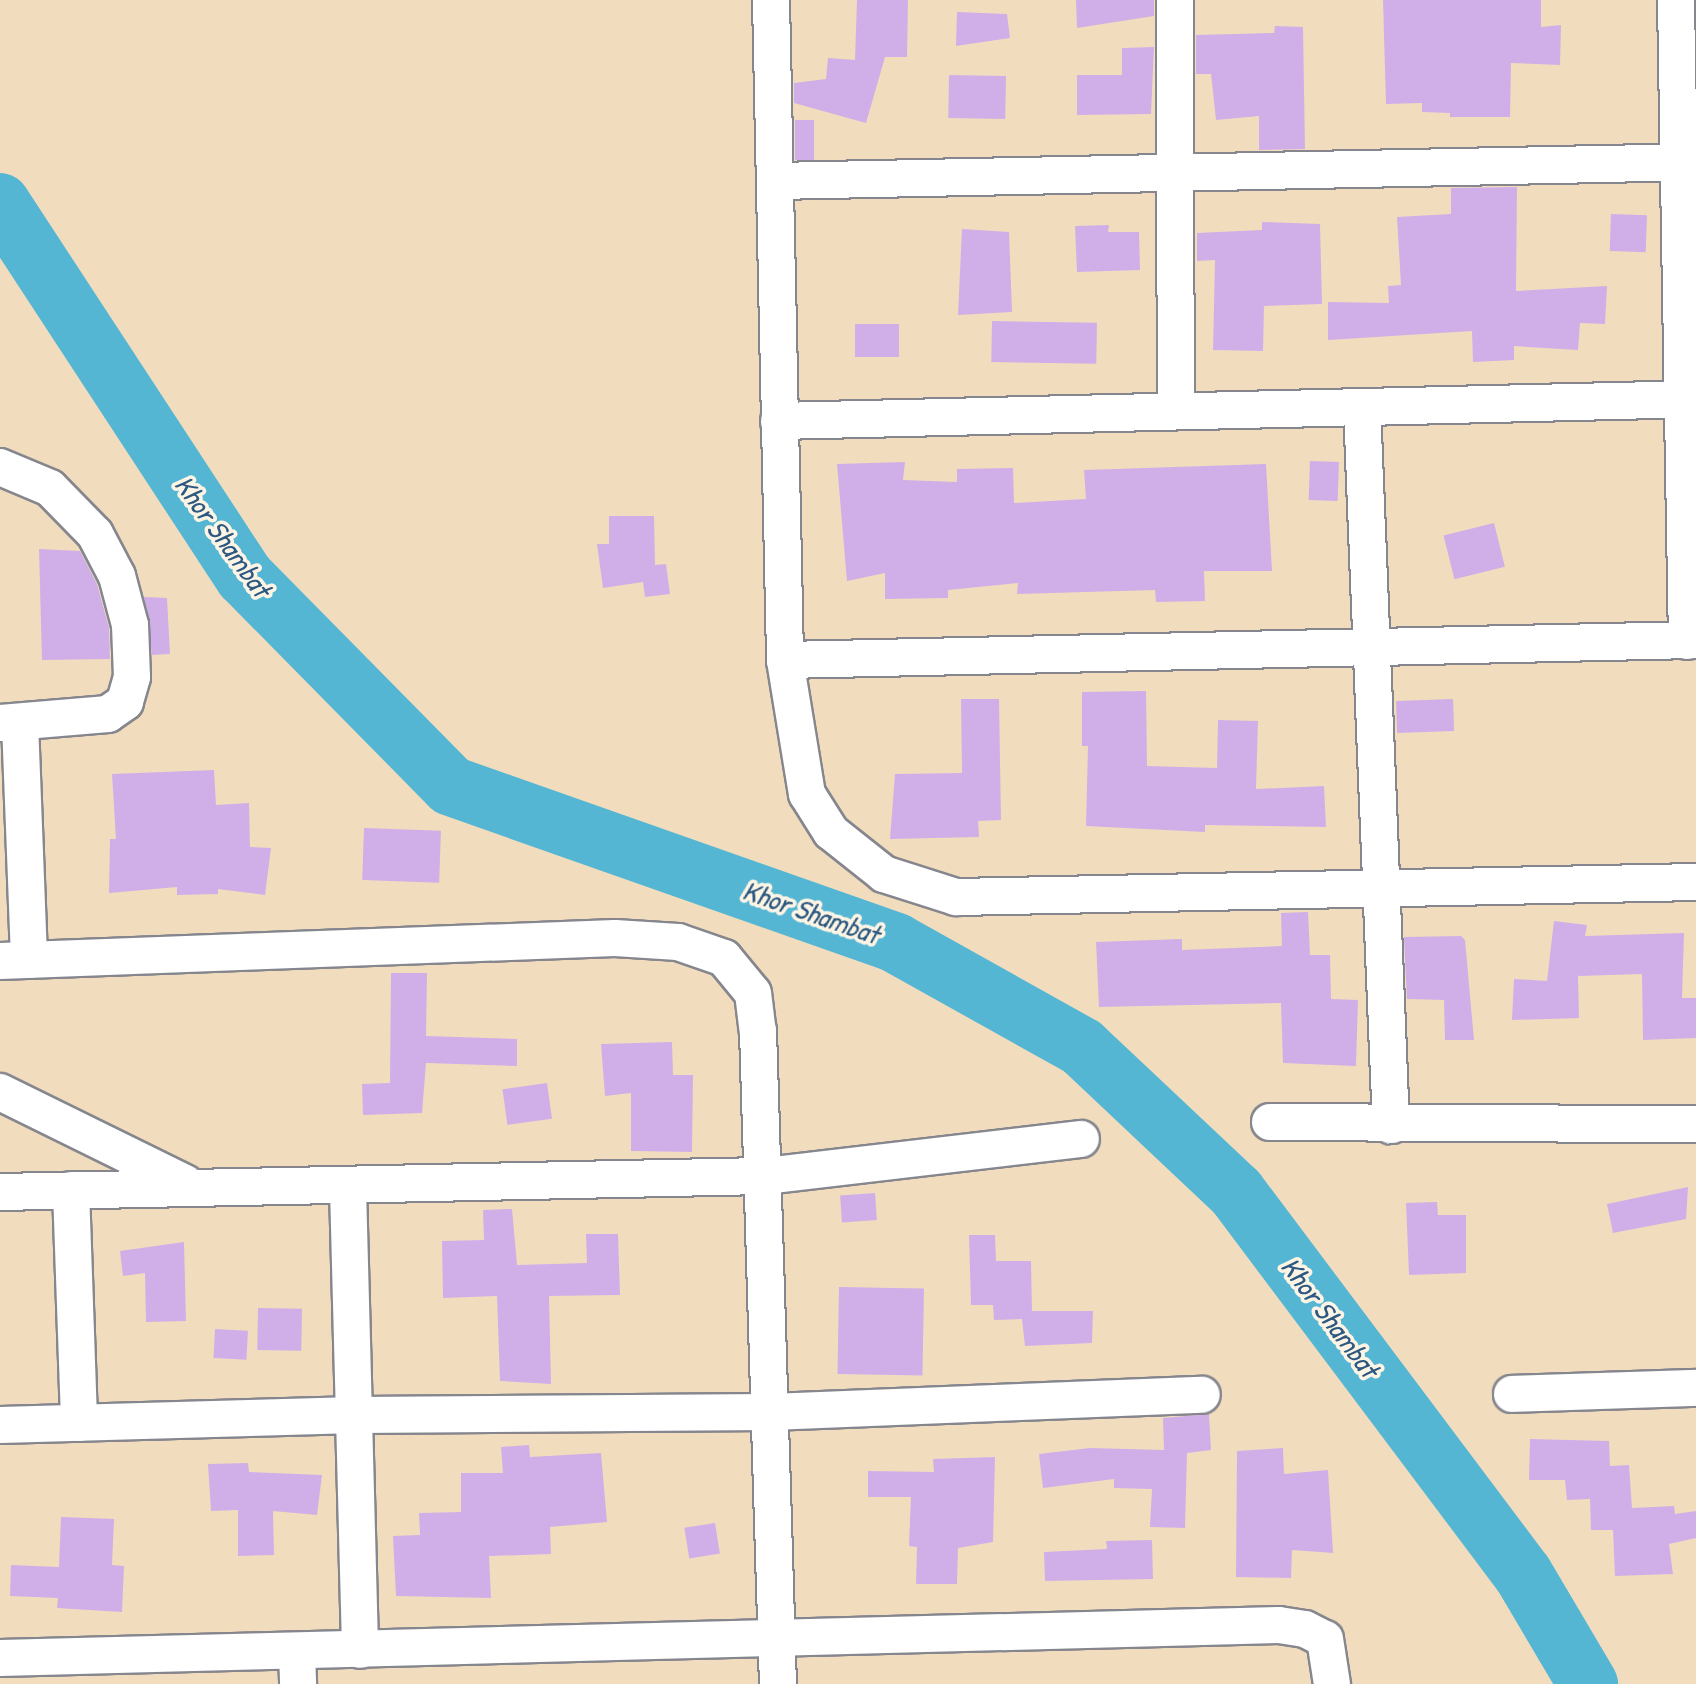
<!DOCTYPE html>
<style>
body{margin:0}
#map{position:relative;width:1696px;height:1684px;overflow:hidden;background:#f1ddbd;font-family:"Patrick Hand",sans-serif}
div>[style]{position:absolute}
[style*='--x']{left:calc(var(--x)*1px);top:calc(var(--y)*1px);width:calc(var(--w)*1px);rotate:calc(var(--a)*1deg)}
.river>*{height:60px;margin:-30px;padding:0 30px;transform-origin:30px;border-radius:30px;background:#55b6d4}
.building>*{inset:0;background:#d0afe9;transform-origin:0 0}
.roads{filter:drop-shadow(2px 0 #86868e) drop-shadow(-2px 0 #86868e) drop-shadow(0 2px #86868e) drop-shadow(0 -2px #86868e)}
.minor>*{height:36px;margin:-18px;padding:0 18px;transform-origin:18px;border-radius:18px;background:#fff}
span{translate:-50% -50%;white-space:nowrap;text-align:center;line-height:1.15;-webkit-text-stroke:7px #fcf5e5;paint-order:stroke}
.water-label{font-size:28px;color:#2c5881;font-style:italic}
</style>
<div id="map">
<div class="river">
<div style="--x:0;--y:203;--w:447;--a:56.8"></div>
<div style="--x:245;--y:577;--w:293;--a:45.4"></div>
<div style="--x:451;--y:786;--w:472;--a:19.4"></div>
<div style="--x:896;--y:943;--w:213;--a:29.2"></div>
<div style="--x:1082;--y:1047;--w:212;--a:43.3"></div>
<div style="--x:1236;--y:1192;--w:478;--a:53.1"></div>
<div style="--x:1523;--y:1574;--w:128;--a:59.4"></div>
</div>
<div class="building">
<div style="clip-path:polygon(857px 0,908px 0,907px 57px,885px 57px,866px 123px,794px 103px,794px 83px,826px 79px,828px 58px,855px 60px)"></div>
<div style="clip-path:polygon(1076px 0,1154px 0,1154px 16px,1077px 28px)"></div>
<div style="clip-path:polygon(1383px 0,1541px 0,1541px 27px,1561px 25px,1560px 65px,1511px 63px,1510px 117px,1450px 117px,1450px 113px,1422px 112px,1422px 103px,1386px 104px)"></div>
<div style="clip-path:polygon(957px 12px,1007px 14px,1010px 38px,956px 46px)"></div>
<div style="clip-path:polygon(1275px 26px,1303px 27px,1305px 149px,1259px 150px,1259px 116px,1216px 120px,1211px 74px,1196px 74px,1196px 35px,1274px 33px)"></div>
<div style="clip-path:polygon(1154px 47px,1151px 114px,1077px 115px,1077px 75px,1122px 75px,1122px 48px)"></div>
<div style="left:1006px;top:76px;width:43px;height:57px;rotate:91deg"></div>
<div style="left:795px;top:120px;width:19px;height:40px"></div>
<div style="clip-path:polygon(1517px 187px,1516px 291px,1607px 286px,1605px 324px,1580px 323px,1578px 350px,1514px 346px,1514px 360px,1473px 362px,1472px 331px,1328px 340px,1328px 302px,1389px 303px,1388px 286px,1401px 285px,1397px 217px,1451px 214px,1451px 188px)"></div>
<div style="left:1611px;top:214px;width:36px;height:37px;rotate:2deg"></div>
<div style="clip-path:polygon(1262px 222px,1320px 224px,1322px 304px,1264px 306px,1263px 351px,1213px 350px,1215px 260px,1197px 261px,1197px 233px,1262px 230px)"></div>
<div style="clip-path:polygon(1109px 225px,1108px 232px,1139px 232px,1140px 270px,1077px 272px,1075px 226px)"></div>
<div style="clip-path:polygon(962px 229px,1009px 232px,1012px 312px,958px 315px)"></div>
<div style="left:992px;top:321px;width:105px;height:41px;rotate:1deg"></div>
<div style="left:855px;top:324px;width:44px;height:33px"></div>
<div style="left:1310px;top:461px;width:29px;height:39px;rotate:2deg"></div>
<div style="clip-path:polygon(905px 462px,903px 480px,957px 482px,957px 469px,1013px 468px,1014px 503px,1086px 499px,1084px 470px,1266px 464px,1272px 571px,1204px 571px,1205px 601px,1156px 602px,1155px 590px,1017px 594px,1018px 583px,948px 590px,948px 598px,885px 599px,885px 573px,847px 581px,837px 464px)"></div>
<div style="clip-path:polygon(609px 516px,654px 516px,655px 565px,666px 564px,670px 594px,645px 597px,643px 582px,603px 588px,597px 544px,609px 544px)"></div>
<div style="left:1494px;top:523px;width:45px;height:52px;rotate:76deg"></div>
<div style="clip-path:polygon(39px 549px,80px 551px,97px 584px,109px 628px,110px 659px,42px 660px)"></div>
<div style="clip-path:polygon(144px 597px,167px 598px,170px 654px,152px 655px)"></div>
<div style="clip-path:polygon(1146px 691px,1147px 766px,1217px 768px,1218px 720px,1258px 721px,1256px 789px,1324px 786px,1326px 827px,1205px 825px,1205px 832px,1086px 826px,1088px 746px,1082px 746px,1082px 692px)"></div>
<div style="clip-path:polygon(961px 699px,999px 699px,1001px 820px,978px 821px,979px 837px,890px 839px,895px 774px,962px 773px)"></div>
<div style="left:1453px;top:699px;width:32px;height:57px;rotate:88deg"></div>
<div style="clip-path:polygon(214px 770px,216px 805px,249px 803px,250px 847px,271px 848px,265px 895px,218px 889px,218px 894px,177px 895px,177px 887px,109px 893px,110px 839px,116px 839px,112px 774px)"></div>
<div style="left:364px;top:828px;width:77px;height:52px;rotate:2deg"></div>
<div style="clip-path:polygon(1308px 912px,1310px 955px,1330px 955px,1331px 999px,1358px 1000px,1356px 1066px,1283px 1063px,1281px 1003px,1099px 1007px,1096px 942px,1182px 939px,1182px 950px,1282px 946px,1281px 913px)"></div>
<div style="clip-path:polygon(1554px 921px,1587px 925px,1585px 936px,1684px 933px,1682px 998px,1696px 998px,1696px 1038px,1643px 1040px,1642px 974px,1578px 976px,1579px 1018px,1512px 1020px,1514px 979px,1547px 981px)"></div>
<div style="clip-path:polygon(1461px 936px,1465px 940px,1474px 1040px,1445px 1040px,1444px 1000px,1407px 999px,1404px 937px)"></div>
<div style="clip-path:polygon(391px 973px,427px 973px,426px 1036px,517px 1039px,517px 1066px,426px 1063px,422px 1113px,363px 1115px,362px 1084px,390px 1083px)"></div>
<div style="clip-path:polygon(672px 1042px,673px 1075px,693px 1075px,692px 1152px,631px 1151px,631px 1093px,605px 1096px,601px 1044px)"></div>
<div style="left:547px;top:1083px;width:36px;height:45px;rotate:82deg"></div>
<div style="clip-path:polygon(1688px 1187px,1686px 1219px,1613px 1233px,1607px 1204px)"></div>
<div style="left:875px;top:1193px;width:27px;height:35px;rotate:86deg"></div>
<div style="clip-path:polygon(1437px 1202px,1438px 1215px,1466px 1215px,1466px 1273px,1409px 1275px,1406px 1203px)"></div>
<div style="clip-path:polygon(512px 1209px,517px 1265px,587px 1263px,586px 1234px,618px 1234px,620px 1295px,549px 1296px,551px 1384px,500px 1381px,497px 1296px,443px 1298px,442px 1241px,484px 1240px,483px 1210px)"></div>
<div style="clip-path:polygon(969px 1235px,995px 1235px,996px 1261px,1031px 1261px,1032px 1311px,1093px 1311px,1092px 1343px,1025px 1346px,1022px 1319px,994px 1320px,993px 1305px,971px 1305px)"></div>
<div style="clip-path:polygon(184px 1242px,186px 1321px,146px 1322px,145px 1273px,123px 1276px,120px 1251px)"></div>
<div style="left:839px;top:1287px;width:85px;height:87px;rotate:1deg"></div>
<div style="left:258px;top:1308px;width:44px;height:42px;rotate:1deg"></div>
<div style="left:215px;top:1329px;width:33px;height:29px;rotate:3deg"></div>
<div style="clip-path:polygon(1209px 1414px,1211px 1450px,1187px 1453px,1185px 1528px,1150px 1527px,1152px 1489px,1114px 1488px,1114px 1479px,1043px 1488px,1039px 1454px,1090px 1448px,1164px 1450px,1163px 1418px)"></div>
<div style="clip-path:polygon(1530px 1439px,1609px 1441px,1610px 1466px,1629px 1465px,1632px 1508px,1674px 1506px,1675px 1514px,1696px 1511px,1696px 1538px,1669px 1544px,1673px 1574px,1615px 1576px,1613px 1530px,1591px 1530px,1590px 1499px,1567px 1500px,1565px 1480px,1529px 1480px)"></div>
<div style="clip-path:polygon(529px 1445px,530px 1457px,601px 1453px,607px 1522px,550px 1527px,551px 1554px,489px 1556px,491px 1598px,396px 1596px,393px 1536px,420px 1535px,419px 1513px,461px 1512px,461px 1473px,503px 1473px,501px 1447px)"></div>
<div style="clip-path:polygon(1283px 1448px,1284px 1474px,1328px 1470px,1333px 1553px,1292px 1550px,1291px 1578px,1236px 1577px,1237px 1451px)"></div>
<div style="clip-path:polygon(995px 1457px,993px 1542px,958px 1548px,957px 1584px,916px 1584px,917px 1547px,909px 1546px,911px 1497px,868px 1497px,868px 1471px,934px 1472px,933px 1459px)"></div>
<div style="clip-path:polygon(248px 1463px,249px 1472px,322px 1475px,317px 1515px,273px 1511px,274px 1555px,238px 1556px,238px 1510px,211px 1511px,208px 1464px)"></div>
<div style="clip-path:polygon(61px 1517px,114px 1519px,112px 1565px,124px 1566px,122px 1612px,57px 1608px,58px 1598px,10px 1596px,11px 1565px,59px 1567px)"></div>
<div style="left:715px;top:1523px;width:31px;height:31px;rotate:81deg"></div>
<div style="clip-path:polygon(1152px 1540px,1153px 1579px,1045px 1581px,1044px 1552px,1107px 1549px,1106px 1541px)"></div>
</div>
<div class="roads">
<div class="minor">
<div style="--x:771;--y:0;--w:660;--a:88.78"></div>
<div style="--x:785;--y:660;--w:911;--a:-1.26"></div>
<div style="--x:1175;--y:0;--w:411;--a:89.9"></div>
<div style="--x:1676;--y:0;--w:641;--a:89.02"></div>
<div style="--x:776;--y:181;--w:920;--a:-1.18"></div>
<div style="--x:1362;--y:407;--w:719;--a:87.69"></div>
<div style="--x:779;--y:421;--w:917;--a:-1.37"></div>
<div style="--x:0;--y:467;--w:54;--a:22.8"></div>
<div style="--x:50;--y:488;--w:64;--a:45.6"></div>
<div style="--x:95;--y:534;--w:47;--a:62.4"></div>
<div style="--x:117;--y:576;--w:51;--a:75.1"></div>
<div style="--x:130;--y:625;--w:52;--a:87.8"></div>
<div style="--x:132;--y:677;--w:26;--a:106"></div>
<div style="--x:125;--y:702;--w:21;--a:145"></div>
<div style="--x:108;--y:714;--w:108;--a:175.2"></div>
<div style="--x:785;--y:660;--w:136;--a:80.7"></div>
<div style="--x:807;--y:794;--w:45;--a:57.7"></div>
<div style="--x:831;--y:832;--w:68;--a:38.4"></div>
<div style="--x:884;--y:874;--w:76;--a:17.7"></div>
<div style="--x:956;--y:897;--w:740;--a:-1.16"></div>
<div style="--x:20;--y:723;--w:237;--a:87.8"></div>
<div style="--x:0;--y:961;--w:615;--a:-2.14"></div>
<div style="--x:615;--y:938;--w:63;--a:3.6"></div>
<div style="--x:678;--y:942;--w:49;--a:19.2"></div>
<div style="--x:724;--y:958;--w:45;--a:50.4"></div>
<div style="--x:753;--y:993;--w:38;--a:83"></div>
<div style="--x:758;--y:1031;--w:653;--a:88.25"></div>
<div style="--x:0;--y:1092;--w:206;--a:26.2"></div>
<div style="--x:1270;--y:1122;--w:426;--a:0.3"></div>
<div style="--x:348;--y:1188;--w:462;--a:88.5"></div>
<div style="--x:71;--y:1190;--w:233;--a:88"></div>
<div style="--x:0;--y:1192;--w:765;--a:-1.2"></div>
<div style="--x:765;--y:1176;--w:318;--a:-6.7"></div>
<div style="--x:1512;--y:1394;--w:184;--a:-1.9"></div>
<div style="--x:0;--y:1425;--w:356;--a:-1.6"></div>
<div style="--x:356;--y:1415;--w:414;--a:-0.4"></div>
<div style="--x:770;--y:1412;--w:432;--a:-2.3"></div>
<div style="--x:297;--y:1652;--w:32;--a:88"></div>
<div style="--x:0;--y:1658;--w:1279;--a:-1.48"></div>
<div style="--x:1279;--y:1625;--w:26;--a:9"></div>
<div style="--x:1305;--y:1629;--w:22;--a:27"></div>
<div style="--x:1325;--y:1639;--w:46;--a:81.2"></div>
</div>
</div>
<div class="water-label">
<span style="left:223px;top:536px;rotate:54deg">Khor Shambat</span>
<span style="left:811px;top:912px;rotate:19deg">Khor Shambat</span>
<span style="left:1330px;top:1317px;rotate:53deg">Khor Shambat</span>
</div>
</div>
